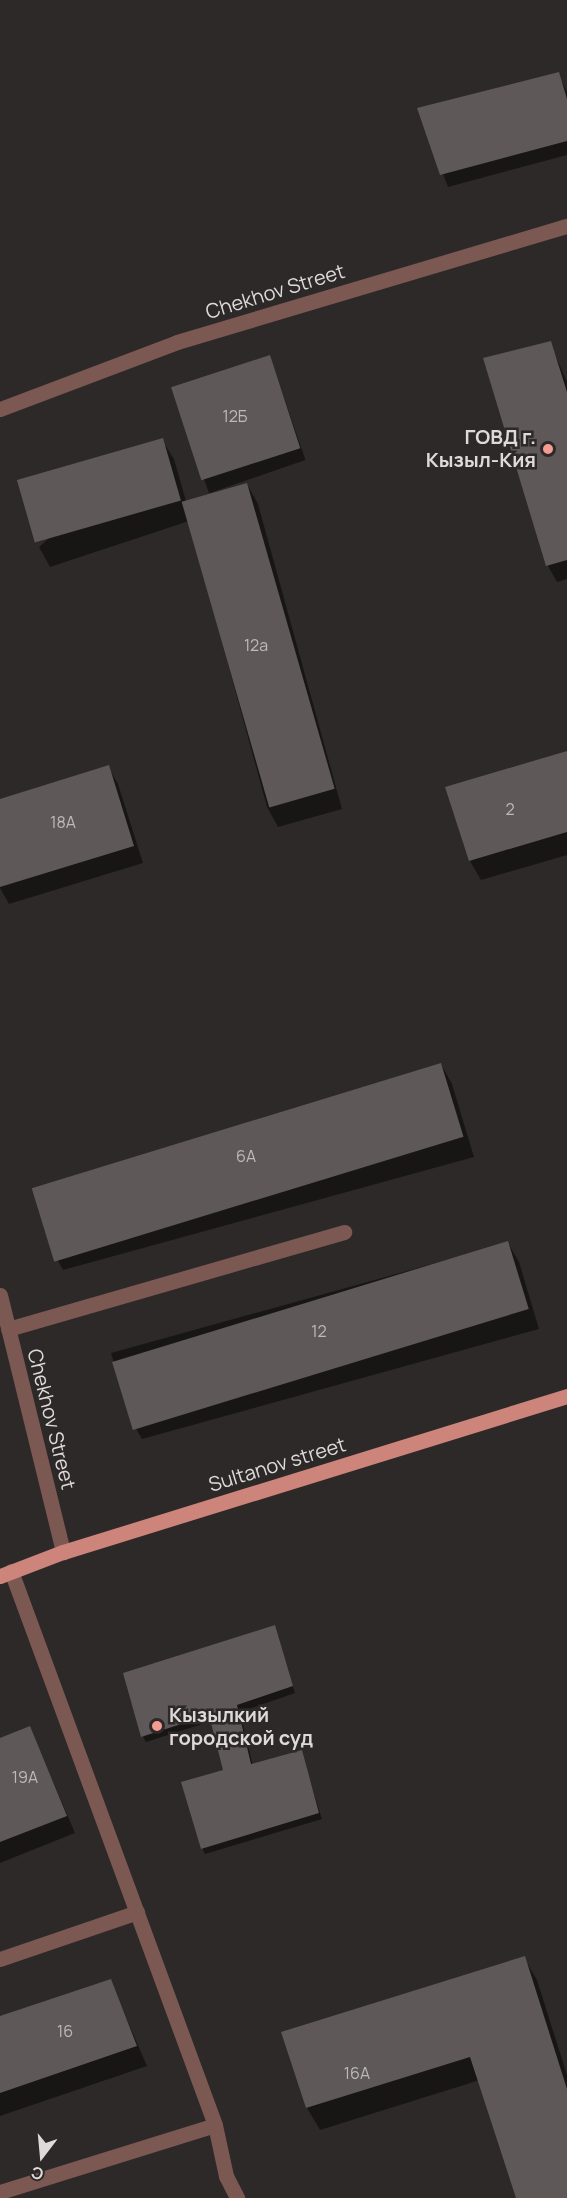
<!DOCTYPE html>
<meta charset="utf-8">
<style>
body{margin:0}
#map{position:relative;width:567px;height:2198px;overflow:hidden;background:#2d2928;font-family:Manrope,sans-serif}
div>[style]{position:absolute}
[style*='--x']{left:calc(var(--x)*1px);top:calc(var(--y)*1px);width:calc(var(--w)*1px);rotate:calc(var(--a)*1deg)}
.shadow>*{inset:0;background:#0007;transform-origin:0 0}
.building>*{inset:0;background:#5e5958;transform-origin:0 0}
.minor>*{height:15px;margin:-7.5px;padding:0 7.5px;transform-origin:7.5px;border-radius:7.5px;background:#7c5853}
.major>*{height:15px;margin:-7.5px;padding:0 7.5px;transform-origin:7.5px;border-radius:7.5px;background:#cd847b}
.dots>*{width:16px;height:16px;translate:-50% -50%;box-sizing:border-box;border:3px solid #2d2928;border-radius:50%}
span{translate:-50% -50%;white-space:nowrap;text-align:center;line-height:1.15;-webkit-text-stroke:5px #2d2928;paint-order:stroke}
.number-label{font-size:16px;color:#bdbab9}
.number-label span{-webkit-text-stroke-width:0}
.street-label{font-size:20px;color:#dddad9}
.poi-label{font-size:20px;color:#dddad9;font-weight:700}
.right{translate:-100% -50%;text-align:right}
.left{translate:0 -50%;text-align:left}
.north{position:absolute;left:12px;top:2126px;width:60px;height:60px;-webkit-text-stroke:4px #2d2928;paint-order:stroke;rotate:196deg;font-size:16px;font-weight:700;line-height:24px;text-align:center;color:#dddad9}
.north::after{content:'';display:block;margin:auto;width:21px;height:27px;background:#dddad9;clip-path:polygon(50% 0,100% 100%,50% 72%,0 100%)}
</style>
<div id="map">
<div class="shadow">
<div style="clip-path:polygon(558px 74px,567px 92px,567px 155px,448px 187px,419px 110px)"></div>
<div style="clip-path:polygon(550px 343px,567px 382px,567px 579px,557px 582px,548px 566px,484px 360px)"></div>
<div style="left:270px;top:357px;width:109px;height:102px;rotate:71deg"></div>
<div style="clip-path:polygon(162px 440px,174px 459px,186px 501px,247px 484px,258px 504px,342px 809px,278px 827px,267px 807px,189px 521px,50px 567px,39px 547px)"></div>
<div style="clip-path:polygon(567px 753px,567px 855px,481px 880px,470px 861px)"></div>
<div style="clip-path:polygon(108px 767px,118px 784px,143px 863px,9px 904px,0 888px,0 800px)"></div>
<div style="clip-path:polygon(441px 1064px,452px 1084px,474px 1157px,63px 1270px,52px 1250px)"></div>
<div style="clip-path:polygon(508px 1243px,519px 1262px,539px 1329px,142px 1439px,131px 1420px,111px 1353px)"></div>
<div style="clip-path:polygon(274px 1627px,295px 1693px,240px 1712px,253px 1766px,301px 1752px,322px 1819px,205px 1854px,202px 1848px,225px 1771px,212px 1721px,146px 1742px,143px 1736px)"></div>
<div style="clip-path:polygon(30px 1728px,75px 1833px,0 1863px,0 1740px)"></div>
<div style="clip-path:polygon(524px 1958px,537px 1980px,567px 2075px,567px 2198px,517px 2198px,480px 2080px,320px 2130px,307px 2108px,283px 2033px)"></div>
<div style="clip-path:polygon(110px 1980px,147px 2066px,0 2116px,0 2017px)"></div>
</div>
<div class="building">
<div style="clip-path:polygon(559px 72px,567px 99px,567px 141px,440px 175px,417px 108px)"></div>
<div style="clip-path:polygon(551px 341px,567px 392px,567px 560px,546px 566px,483px 358px)"></div>
<div style="left:270px;top:355px;width:98px;height:104px;rotate:72deg"></div>
<div style="left:163px;top:438px;width:65px;height:152px;rotate:74deg"></div>
<div style="left:247px;top:483px;width:318px;height:68px;rotate:74deg"></div>
<div style="clip-path:polygon(567px 751px,567px 832px,469px 861px,445px 787px)"></div>
<div style="clip-path:polygon(109px 765px,134px 846px,0 887px,0 799px)"></div>
<div style="left:441px;top:1063px;width:77px;height:428px;rotate:73deg"></div>
<div style="left:508px;top:1241px;width:71px;height:414px;rotate:73deg"></div>
<div style="clip-path:polygon(275px 1625px,293px 1686px,237px 1705px,251px 1764px,302px 1750px,319px 1813px,201px 1849px,181px 1782px,223px 1770px,209px 1715px,141px 1737px,123px 1673px)"></div>
<div style="clip-path:polygon(30px 1726px,67px 1816px,0 1842px,0 1738px)"></div>
<div style="clip-path:polygon(525px 1956px,567px 2089px,567px 2198px,516px 2198px,470px 2057px,306px 2108px,281px 2032px)"></div>
<div style="clip-path:polygon(111px 1979px,137px 2046px,0 2093px,0 2016px)"></div>
</div>
<div class="minor">
<div style="--x:0;--y:409;--w:189;--a:-20.7"></div>
<div style="--x:177;--y:342;--w:407;--a:-16.6"></div>
<div style="--x:0;--y:1295;--w:265;--a:76.2"></div>
<div style="--x:8;--y:1329;--w:350;--a:-16.1"></div>
<div style="--x:11;--y:1571;--w:590;--a:69.78"></div>
<div style="--x:215;--y:2125;--w:52;--a:77.8"></div>
<div style="--x:226;--y:2176;--w:25;--a:63"></div>
<div style="--x:0;--y:1959;--w:145;--a:-18.9"></div>
<div style="--x:0;--y:2192;--w:225;--a:-17.3"></div>
</div>
<div class="major">
<div style="--x:0;--y:1576;--w:67;--a:-20.9"></div>
<div style="--x:63;--y:1552;--w:528;--a:-17.2"></div>
</div>
<div class="dots">
<div style="left:548px;top:449px;background:#f59c91"></div>
<div style="left:157px;top:1726px;background:#f59c91"></div>
</div>
<div class="number-label">
<span style="left:235px;top:416px">12Б</span>
<span style="left:256px;top:645px">12а</span>
<span style="left:510px;top:809px">2</span>
<span style="left:63px;top:822px">18А</span>
<span style="left:246px;top:1156px">6А</span>
<span style="left:319px;top:1331px">12</span>
<span style="left:25px;top:1777px">19А</span>
<span style="left:65px;top:2031px">16</span>
<span style="left:357px;top:2073px">16А</span>
</div>
<div class="street-label">
<span style="left:275px;top:291px;rotate:-17deg">Chekhov Street</span>
<span style="left:52px;top:1419px;rotate:76deg">Chekhov Street</span>
<span style="left:277px;top:1464px;rotate:-17deg">Sultanov street</span>
</div>
<div class="poi-label">
<span class="right" style="left:536px;top:448px">ГОВД г.<br>Кызыл-Кия</span>
<span class="left" style="left:169px;top:1726px">Кызылкий<br>городской суд</span>
</div>
<div class="north">С</div>
</div>
